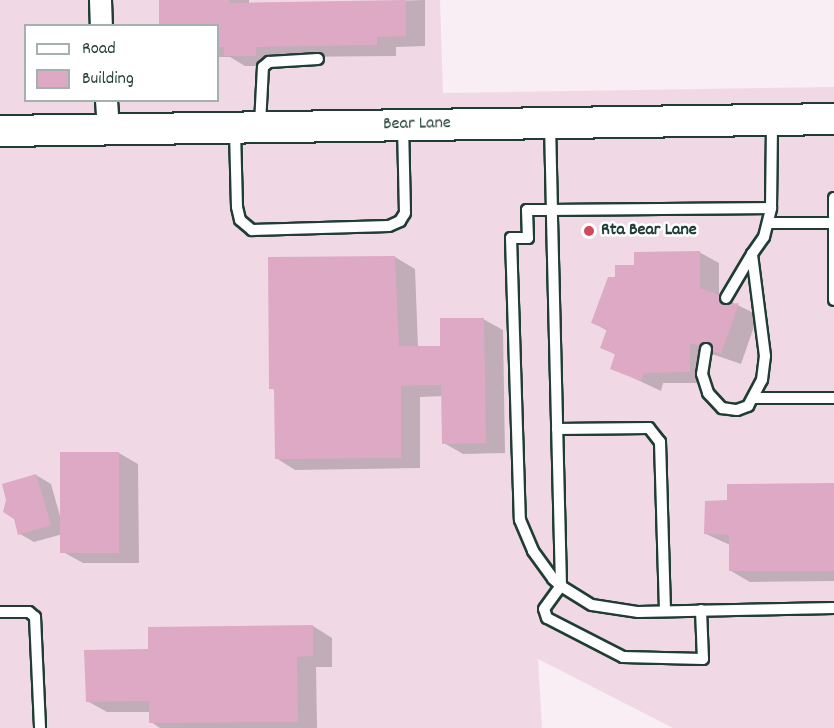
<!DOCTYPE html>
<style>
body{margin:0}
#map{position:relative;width:834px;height:728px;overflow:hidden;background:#f8eef3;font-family:Dekko,sans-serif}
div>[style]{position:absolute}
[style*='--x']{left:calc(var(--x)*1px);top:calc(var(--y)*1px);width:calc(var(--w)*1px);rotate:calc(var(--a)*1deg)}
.built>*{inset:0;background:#f0d9e5}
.shadow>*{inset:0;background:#0003}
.building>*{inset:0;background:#dda9c4;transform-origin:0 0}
.roads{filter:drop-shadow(2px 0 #1f3d34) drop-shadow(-2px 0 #1f3d34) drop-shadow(0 2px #1f3d34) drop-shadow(0 -2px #1f3d34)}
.lane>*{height:10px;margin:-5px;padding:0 5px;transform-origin:5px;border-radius:5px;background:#fff}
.street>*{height:21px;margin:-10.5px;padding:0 10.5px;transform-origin:10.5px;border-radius:10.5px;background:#fff}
.secondary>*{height:30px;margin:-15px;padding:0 15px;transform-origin:15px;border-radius:15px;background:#fff}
.dots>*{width:16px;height:16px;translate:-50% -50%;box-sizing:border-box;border:3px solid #fff;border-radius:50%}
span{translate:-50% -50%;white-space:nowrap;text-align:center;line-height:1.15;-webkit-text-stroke:5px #fff;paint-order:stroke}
.street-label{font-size:18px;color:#1f3d34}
.poi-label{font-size:18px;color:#1f3d34;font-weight:700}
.left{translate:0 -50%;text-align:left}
.legend{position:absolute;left:24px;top:24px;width:195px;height:78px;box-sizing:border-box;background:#fff;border:2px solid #a5b1ae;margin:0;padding:8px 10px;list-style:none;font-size:18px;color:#1f3d34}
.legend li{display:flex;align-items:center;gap:12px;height:30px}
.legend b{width:30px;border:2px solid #a5b1ae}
</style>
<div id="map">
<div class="built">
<div style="clip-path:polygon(evenodd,0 0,440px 0,443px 93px,834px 87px,834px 728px,673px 728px,538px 659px,542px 728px,0 728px,0 0,26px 26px,218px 26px,218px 100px,26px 100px,26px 26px)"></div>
</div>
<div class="shadow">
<div style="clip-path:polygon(160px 0,249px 0,249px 5px,425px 0,425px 46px,396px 47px,396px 56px,276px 57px,275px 66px,245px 66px,230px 57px,218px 57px,218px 26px)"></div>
<div style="clip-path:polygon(699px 252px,719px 263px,719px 296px,758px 315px,741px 364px,709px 353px,709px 383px,663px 383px,661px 391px,612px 368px,616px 355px,602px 347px,608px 331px,593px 323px,617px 278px,635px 266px)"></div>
<div style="clip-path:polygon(395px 257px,415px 269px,418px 347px,442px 347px,483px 319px,503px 330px,505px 453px,463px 454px,444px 443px,443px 396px,420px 397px,420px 468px,295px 470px,276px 458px,276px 391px,271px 388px)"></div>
<div style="clip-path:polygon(119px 453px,138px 464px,139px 563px,83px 563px,63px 552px,63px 534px,34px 542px,20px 534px,36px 475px,51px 484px,62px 523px,62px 454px)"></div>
<div style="clip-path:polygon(834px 484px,834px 581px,750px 582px,731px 571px,730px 545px,706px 534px,729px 502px)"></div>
<div style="clip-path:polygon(313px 626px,332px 638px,332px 667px,316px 667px,317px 728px,160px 728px,151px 722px,151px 712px,107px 712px,87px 701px,149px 651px)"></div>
</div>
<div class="building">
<div style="clip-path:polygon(159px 0,230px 0,230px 3px,406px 0,406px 36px,377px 37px,377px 45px,256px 47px,256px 56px,224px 56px,224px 47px,218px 47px,218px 26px,159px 26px)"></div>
<div style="clip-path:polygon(700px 251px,700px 288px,719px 295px,723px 305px,739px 303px,721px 354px,713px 351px,708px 342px,699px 346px,690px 343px,690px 372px,644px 373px,641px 381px,610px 369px,615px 354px,600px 348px,607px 329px,591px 323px,608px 277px,615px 277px,615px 265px,634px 265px,634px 252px)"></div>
<div style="clip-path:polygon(395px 256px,399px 346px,440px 346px,440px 318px,484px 318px,486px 443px,442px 444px,441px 385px,401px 386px,401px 458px,275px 459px,274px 389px,269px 389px,268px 257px)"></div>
<div style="left:60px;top:452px;width:59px;height:101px"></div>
<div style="clip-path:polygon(36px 474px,51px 525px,18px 535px,14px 519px,3px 512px,6px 500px,2px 484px)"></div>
<div style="clip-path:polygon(834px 483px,834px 571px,729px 571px,729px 535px,704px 534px,705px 501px,727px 500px,727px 484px)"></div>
<div style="clip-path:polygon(313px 625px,313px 656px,297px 657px,298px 722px,149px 723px,149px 701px,86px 702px,84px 650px,148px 649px,148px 627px)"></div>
</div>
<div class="roads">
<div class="lane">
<div style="--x:260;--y:124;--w:57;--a:-87"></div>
<div style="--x:263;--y:67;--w:8;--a:-40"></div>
<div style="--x:269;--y:62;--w:49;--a:-3.5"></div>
<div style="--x:550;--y:124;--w:86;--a:88.7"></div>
<div style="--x:552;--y:210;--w:219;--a:-0.5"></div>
<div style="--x:235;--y:131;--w:76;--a:88.5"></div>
<div style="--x:237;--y:207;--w:13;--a:77"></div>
<div style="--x:240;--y:220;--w:16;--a:40"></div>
<div style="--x:252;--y:230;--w:137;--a:-1.7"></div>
<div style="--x:389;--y:226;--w:12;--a:-24"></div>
<div style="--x:400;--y:221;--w:9;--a:-58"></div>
<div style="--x:405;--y:213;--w:86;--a:-91.3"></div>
<div style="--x:834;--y:198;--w:102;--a:90"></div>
<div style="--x:768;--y:223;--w:64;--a:0"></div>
<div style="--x:752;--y:254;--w:21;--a:-55"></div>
<div style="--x:764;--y:237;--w:30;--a:-76"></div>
<div style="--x:771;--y:208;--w:87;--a:-89.3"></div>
<div style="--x:706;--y:349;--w:25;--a:99"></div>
<div style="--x:702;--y:374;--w:20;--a:72"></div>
<div style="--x:708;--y:393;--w:21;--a:47"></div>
<div style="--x:722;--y:408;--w:15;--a:8"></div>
<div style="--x:737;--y:410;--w:12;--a:-20"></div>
<div style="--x:748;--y:406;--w:30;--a:-62"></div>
<div style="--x:762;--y:380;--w:24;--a:-83"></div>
<div style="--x:765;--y:356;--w:103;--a:-97.3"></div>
<div style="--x:752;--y:254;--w:51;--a:120.6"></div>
<div style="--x:755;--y:398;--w:79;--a:0"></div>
<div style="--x:557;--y:429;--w:92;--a:-0.6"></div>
<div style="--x:649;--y:428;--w:18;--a:52"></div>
<div style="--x:660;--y:442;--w:169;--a:88.3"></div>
<div style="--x:701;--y:610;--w:49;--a:87.7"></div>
<div style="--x:703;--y:659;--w:80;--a:-178.6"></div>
<div style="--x:623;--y:657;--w:85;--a:-152.8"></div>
<div style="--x:547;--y:618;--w:9;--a:-108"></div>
<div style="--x:544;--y:609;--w:29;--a:-54"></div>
<div style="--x:561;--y:586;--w:376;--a:-91.4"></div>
<div style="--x:552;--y:210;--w:25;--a:180"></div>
<div style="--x:527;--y:210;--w:28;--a:88"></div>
<div style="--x:528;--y:238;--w:17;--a:180"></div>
<div style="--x:511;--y:238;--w:282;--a:88.2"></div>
<div style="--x:520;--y:520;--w:34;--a:67"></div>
<div style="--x:533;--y:551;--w:34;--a:54"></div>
<div style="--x:553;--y:579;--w:11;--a:41"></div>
<div style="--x:561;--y:586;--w:36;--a:32"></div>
<div style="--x:592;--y:605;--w:47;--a:8.7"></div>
<div style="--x:638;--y:612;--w:196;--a:-1.2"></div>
<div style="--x:0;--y:612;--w:29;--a:0"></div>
<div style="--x:29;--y:612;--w:8;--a:40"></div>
<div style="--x:35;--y:617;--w:111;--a:87.4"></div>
</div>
<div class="street">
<div style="--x:100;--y:0;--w:26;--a:88"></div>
<div style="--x:106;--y:100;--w:29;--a:86"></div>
</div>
<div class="secondary">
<div style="--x:0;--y:131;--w:834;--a:-0.82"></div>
</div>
</div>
<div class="dots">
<div style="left:589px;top:231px;background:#d1495b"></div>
</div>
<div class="street-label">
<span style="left:417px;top:125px;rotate:-1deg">Bear Lane</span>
</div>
<div class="poi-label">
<span class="left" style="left:601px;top:231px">Rta Bear Lane</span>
</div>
<ul class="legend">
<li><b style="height:8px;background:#fff"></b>Road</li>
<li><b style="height:16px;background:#dda9c4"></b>Building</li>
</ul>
</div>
